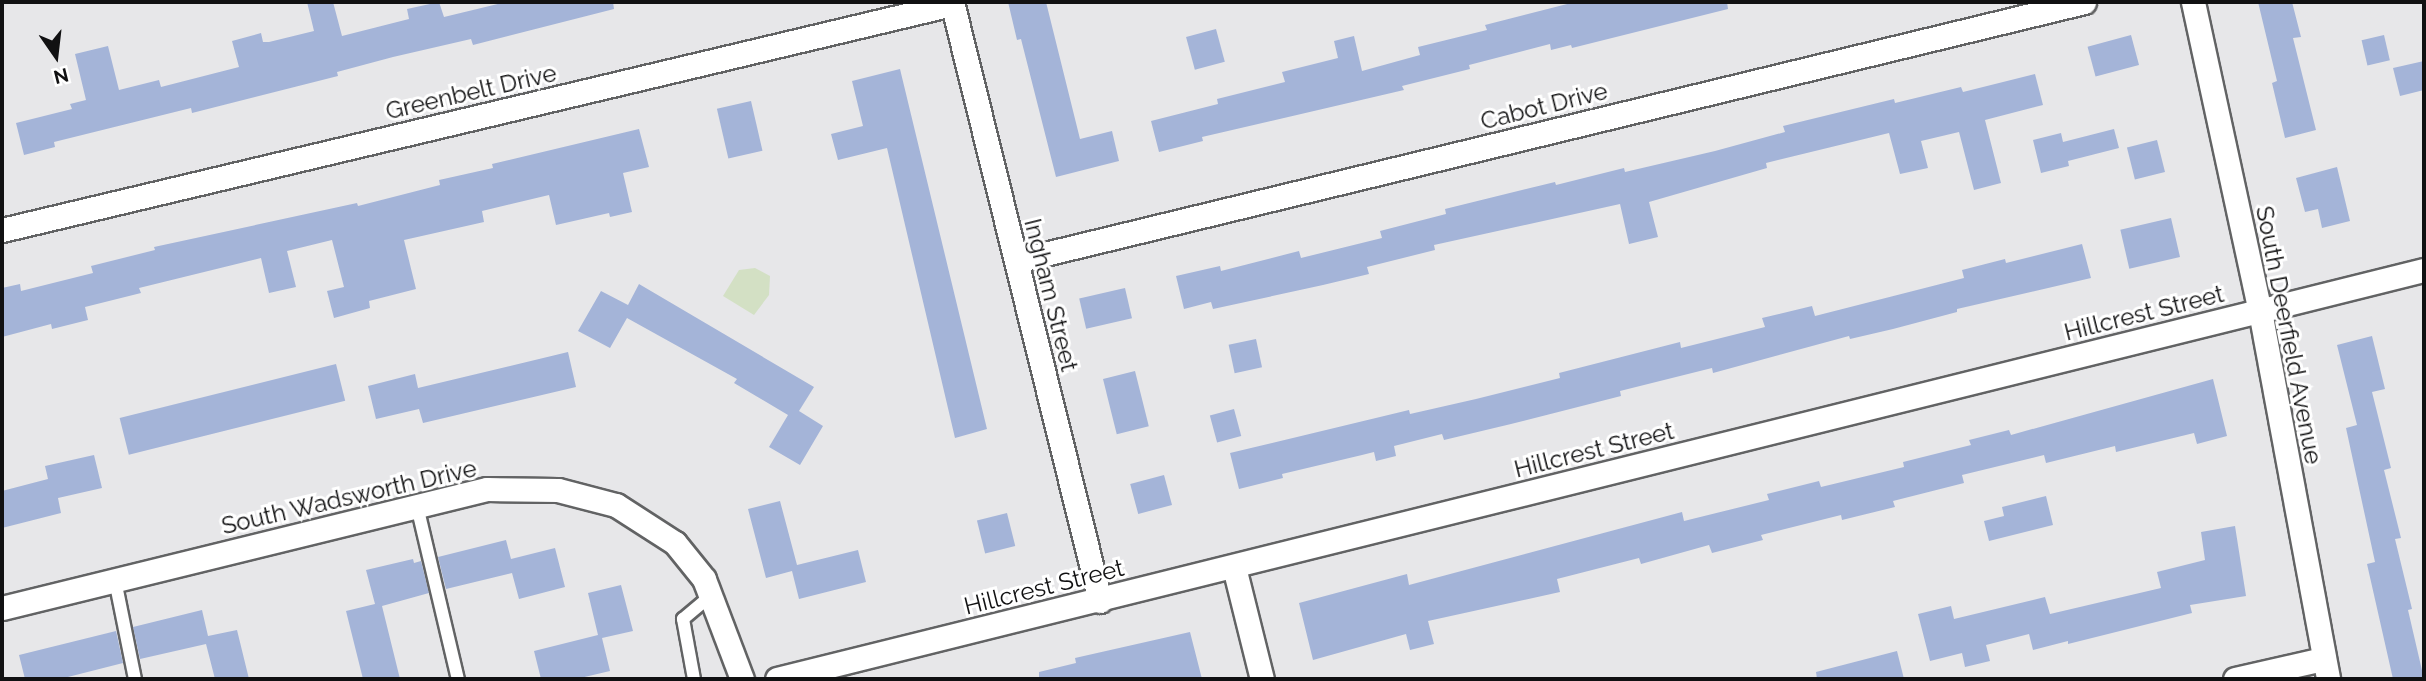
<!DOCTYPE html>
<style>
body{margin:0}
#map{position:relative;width:2426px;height:681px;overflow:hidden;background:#e7e7e9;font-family:Raleway,sans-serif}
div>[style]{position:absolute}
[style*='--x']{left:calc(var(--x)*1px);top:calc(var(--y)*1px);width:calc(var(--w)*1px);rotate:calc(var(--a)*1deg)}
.green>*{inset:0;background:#d3e0c4}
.building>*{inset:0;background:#a4b4d8;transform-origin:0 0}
.roads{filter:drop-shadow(2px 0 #626364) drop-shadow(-2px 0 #626364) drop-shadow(0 2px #626364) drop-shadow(0 -2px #626364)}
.lane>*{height:12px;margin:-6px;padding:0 6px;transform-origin:6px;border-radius:6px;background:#fff}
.street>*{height:23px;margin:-11.5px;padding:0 11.5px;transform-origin:11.5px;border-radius:11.5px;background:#fff}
span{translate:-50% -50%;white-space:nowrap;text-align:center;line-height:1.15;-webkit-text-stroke:6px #fff;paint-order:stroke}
.street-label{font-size:24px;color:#111112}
.frame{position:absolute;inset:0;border:4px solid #111112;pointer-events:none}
.north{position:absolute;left:21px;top:21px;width:70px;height:70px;-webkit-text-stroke:5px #fff;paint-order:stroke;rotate:166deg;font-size:19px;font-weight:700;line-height:28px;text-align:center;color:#111112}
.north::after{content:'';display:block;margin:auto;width:24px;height:32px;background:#111112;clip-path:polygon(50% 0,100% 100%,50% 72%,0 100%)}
</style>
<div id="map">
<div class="green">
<div style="clip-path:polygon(755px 268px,770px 276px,769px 295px,754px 315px,723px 296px,739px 270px)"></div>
</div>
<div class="building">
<div style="clip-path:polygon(307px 2px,333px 2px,342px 36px,409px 19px,407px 9px,439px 2px,444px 17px,506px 2px,613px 2px,614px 9px,473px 45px,471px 39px,393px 57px,337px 72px,338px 76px,192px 113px,191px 108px,54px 142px,55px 147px,24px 155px,16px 123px,72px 109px,70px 104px,86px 100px,75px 54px,108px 46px,119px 90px,159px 80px,161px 87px,239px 67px,232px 41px,261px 33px,263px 42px,269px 42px,314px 31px)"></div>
<div style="clip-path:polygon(1008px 2px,1046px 2px,1080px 139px,1112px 131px,1119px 161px,1056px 177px,1021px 39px,1017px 40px)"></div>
<div style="clip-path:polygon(1575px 2px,1727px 2px,1728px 9px,1572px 48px,1571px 45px,1551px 50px,1550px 44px,1469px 65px,1470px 69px,1402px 86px,1404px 90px,1202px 137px,1203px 141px,1159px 152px,1151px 121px,1218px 104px,1217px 99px,1285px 82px,1282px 72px,1338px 58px,1334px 41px,1354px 36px,1362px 71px,1420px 55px,1418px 47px,1487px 30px,1485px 25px)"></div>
<div style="clip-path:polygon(2258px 2px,2292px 2px,2301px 37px,2293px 38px,2316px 130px,2285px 138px,2272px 83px,2277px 81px)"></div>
<div style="left:1216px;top:29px;width:34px;height:31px;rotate:75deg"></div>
<div style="left:2131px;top:35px;width:31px;height:45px;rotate:75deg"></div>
<div style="left:2384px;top:35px;width:26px;height:23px;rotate:77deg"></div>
<div style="clip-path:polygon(2424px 61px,2424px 90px,2400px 96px,2393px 68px)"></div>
<div style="clip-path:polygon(900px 69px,987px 429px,955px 438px,887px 148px,838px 160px,831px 134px,863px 126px,852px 81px)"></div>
<div style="clip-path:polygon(2035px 74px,2043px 105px,1985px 120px,2001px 183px,1974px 190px,1959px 132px,1921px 141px,1928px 168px,1900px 174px,1889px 133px,1766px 163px,1767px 168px,1649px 202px,1658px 237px,1629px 244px,1620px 204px,1434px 245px,1435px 250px,1367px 267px,1369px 274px,1323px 285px,1213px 309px,1211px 302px,1184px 309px,1176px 276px,1220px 266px,1221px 271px,1299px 251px,1301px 258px,1382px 238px,1380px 231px,1446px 214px,1445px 209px,1555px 182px,1556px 185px,1624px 168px,1625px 172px,1715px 151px,1785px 132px,1783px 126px,1894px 99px,1895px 103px,1961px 87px,1963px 92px)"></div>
<div style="left:751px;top:101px;width:51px;height:35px;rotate:77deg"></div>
<div style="clip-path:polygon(639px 129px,649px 167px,623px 173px,632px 212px,610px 217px,609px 213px,556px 225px,549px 195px,482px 211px,484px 222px,404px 240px,416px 289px,369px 301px,370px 308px,334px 318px,327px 291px,344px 287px,332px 240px,287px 251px,296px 287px,269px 293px,261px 258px,139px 288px,141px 293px,85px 307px,88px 320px,52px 329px,51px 324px,2px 337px,2px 288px,20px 284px,21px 291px,93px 273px,91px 266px,155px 250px,154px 247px,357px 203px,358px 206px,440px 185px,439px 180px,493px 168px,492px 164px)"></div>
<div style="clip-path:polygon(2114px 129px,2119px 148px,2068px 161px,2069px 166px,2041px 173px,2033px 140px,2061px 133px,2063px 142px)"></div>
<div style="left:2157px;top:140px;width:33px;height:31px;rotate:76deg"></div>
<div style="clip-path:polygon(2337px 167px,2350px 221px,2322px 228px,2318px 209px,2305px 212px,2296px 178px)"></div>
<div style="left:2171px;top:218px;width:40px;height:52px;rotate:77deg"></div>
<div style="clip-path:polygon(2082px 244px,2091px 278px,1957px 309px,1957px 312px,1893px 329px,1850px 339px,1849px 336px,1713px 373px,1712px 368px,1620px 391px,1621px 396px,1511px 424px,1444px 440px,1442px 434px,1394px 446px,1396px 456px,1376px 461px,1374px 452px,1362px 455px,1282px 474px,1283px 478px,1239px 489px,1230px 453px,1409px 410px,1410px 414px,1476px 399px,1560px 378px,1559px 373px,1680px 342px,1681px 348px,1765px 327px,1762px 318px,1812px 306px,1815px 316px,1964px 278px,1962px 270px,2005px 259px,2006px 263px)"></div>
<div style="clip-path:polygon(639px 284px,814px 387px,799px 411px,823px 426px,800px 465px,769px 447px,788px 415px,734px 383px,737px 379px,627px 318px,610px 348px,578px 331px,601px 291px,628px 305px)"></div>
<div style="left:1125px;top:288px;width:31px;height:47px;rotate:77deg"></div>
<div style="clip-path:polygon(2372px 336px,2385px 389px,2372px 392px,2391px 468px,2384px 470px,2401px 538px,2395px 539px,2412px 609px,2408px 610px,2424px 679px,2393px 679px,2367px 564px,2375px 562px,2346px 428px,2357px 425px,2337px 345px)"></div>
<div style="left:1256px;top:339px;width:29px;height:28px;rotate:78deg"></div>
<div style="clip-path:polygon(568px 352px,576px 387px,423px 423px,419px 409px,376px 419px,368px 386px,415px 374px,418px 388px)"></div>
<div style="left:336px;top:364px;width:38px;height:223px;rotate:76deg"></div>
<div style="left:1135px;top:371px;width:57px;height:33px;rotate:76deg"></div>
<div style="clip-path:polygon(2213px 379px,2227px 436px,2197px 444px,2194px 433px,2116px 452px,2115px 446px,2046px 463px,2044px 455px,1962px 475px,1964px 483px,1893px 501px,1895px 507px,1842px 520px,1841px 515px,1761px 535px,1763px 540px,1712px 553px,1709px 545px,1641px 564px,1639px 558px,1557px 579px,1560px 592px,1428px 621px,1434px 644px,1410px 650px,1406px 634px,1313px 660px,1299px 603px,1407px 574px,1409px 585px,1682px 512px,1684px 521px,1769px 500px,1767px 494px,1819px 481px,1821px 487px,1904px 467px,1903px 462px,1971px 445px,1969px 440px,2009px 430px,2011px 435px)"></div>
<div style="left:1234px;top:409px;width:28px;height:25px;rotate:75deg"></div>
<div style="clip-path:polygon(94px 455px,102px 488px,58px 498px,61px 513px,2px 528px,2px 491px,48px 479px,45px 466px)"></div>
<div style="left:1164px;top:475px;width:31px;height:35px;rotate:75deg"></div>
<div style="clip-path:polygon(2046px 496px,2053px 525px,1989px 541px,1984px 521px,2004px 516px,2002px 507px)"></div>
<div style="clip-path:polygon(780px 501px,797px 565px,858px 550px,866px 582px,799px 599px,792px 571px,766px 578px,748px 509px)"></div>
<div style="left:1007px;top:513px;width:34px;height:31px;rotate:76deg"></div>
<div style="clip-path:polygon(2235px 526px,2246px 596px,2190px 605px,2192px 613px,2068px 644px,2068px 641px,2033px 650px,2029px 634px,1986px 645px,1990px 661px,1965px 667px,1962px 653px,1930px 661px,1918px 614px,1951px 606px,1954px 619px,2045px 597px,2050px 614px,2161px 588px,2157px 572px,2205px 560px,2201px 532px)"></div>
<div style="clip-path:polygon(506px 540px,511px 559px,555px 548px,565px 587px,519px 599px,512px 573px,446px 589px,438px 557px)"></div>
<div style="clip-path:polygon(413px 559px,414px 563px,421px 561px,429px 593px,382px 606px,400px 679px,363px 679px,346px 611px,375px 604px,366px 570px)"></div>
<div style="clip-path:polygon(621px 585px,633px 631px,602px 638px,610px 671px,576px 679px,541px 679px,534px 651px,598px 635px,588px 593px)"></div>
<div style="clip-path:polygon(202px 610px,208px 636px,237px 630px,249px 679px,215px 679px,206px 644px,140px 659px,133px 627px)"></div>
<div style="clip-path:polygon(116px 631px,123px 663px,60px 679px,25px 679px,19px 655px)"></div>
<div style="clip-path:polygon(1190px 632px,1202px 679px,1039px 679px,1039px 672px,1076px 663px,1075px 658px)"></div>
<div style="clip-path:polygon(1897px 651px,1904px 679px,1817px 679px,1816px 672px)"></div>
</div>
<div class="roads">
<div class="lane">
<div style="--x:417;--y:506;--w:178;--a:76.7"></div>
<div style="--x:115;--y:580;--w:101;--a:78.6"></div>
<div style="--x:694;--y:679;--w:61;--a:-100.4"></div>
<div style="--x:683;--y:619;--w:35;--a:-40"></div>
</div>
<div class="street">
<div style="--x:952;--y:2;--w:617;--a:76.12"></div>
<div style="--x:2193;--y:2;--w:316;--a:77.8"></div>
<div style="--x:2260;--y:311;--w:374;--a:79.5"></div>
<div style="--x:2;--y:230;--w:977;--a:-13.38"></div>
<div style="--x:1016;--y:261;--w:1099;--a:-13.63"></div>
<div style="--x:1234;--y:567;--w:115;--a:76"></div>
<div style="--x:2;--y:608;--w:499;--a:-13.8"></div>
<div style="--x:487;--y:489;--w:71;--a:0.8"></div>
<div style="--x:558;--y:490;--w:60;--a:14.5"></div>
<div style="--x:616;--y:505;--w:70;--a:32.8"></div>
<div style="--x:675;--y:543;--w:46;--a:51.1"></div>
<div style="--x:704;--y:579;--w:107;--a:69.2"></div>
<div style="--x:777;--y:679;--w:1697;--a:-13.95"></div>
<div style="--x:2235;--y:679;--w:90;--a:-12.8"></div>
</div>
</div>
<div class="street-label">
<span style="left:471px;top:92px;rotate:-13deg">Greenbelt Drive</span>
<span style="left:1544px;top:106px;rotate:-14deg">Cabot Drive</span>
<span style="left:1051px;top:295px;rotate:76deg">Ingham Street</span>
<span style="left:2144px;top:313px;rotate:-14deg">Hillcrest Street</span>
<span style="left:2289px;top:335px;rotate:79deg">South Deerfield Avenue</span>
<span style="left:1594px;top:450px;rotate:-14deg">Hillcrest Street</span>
<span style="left:349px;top:497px;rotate:-13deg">South Wadsworth Drive</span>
<span style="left:1044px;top:587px;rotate:-14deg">Hillcrest Street</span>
</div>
<div class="frame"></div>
<div class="north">N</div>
</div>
